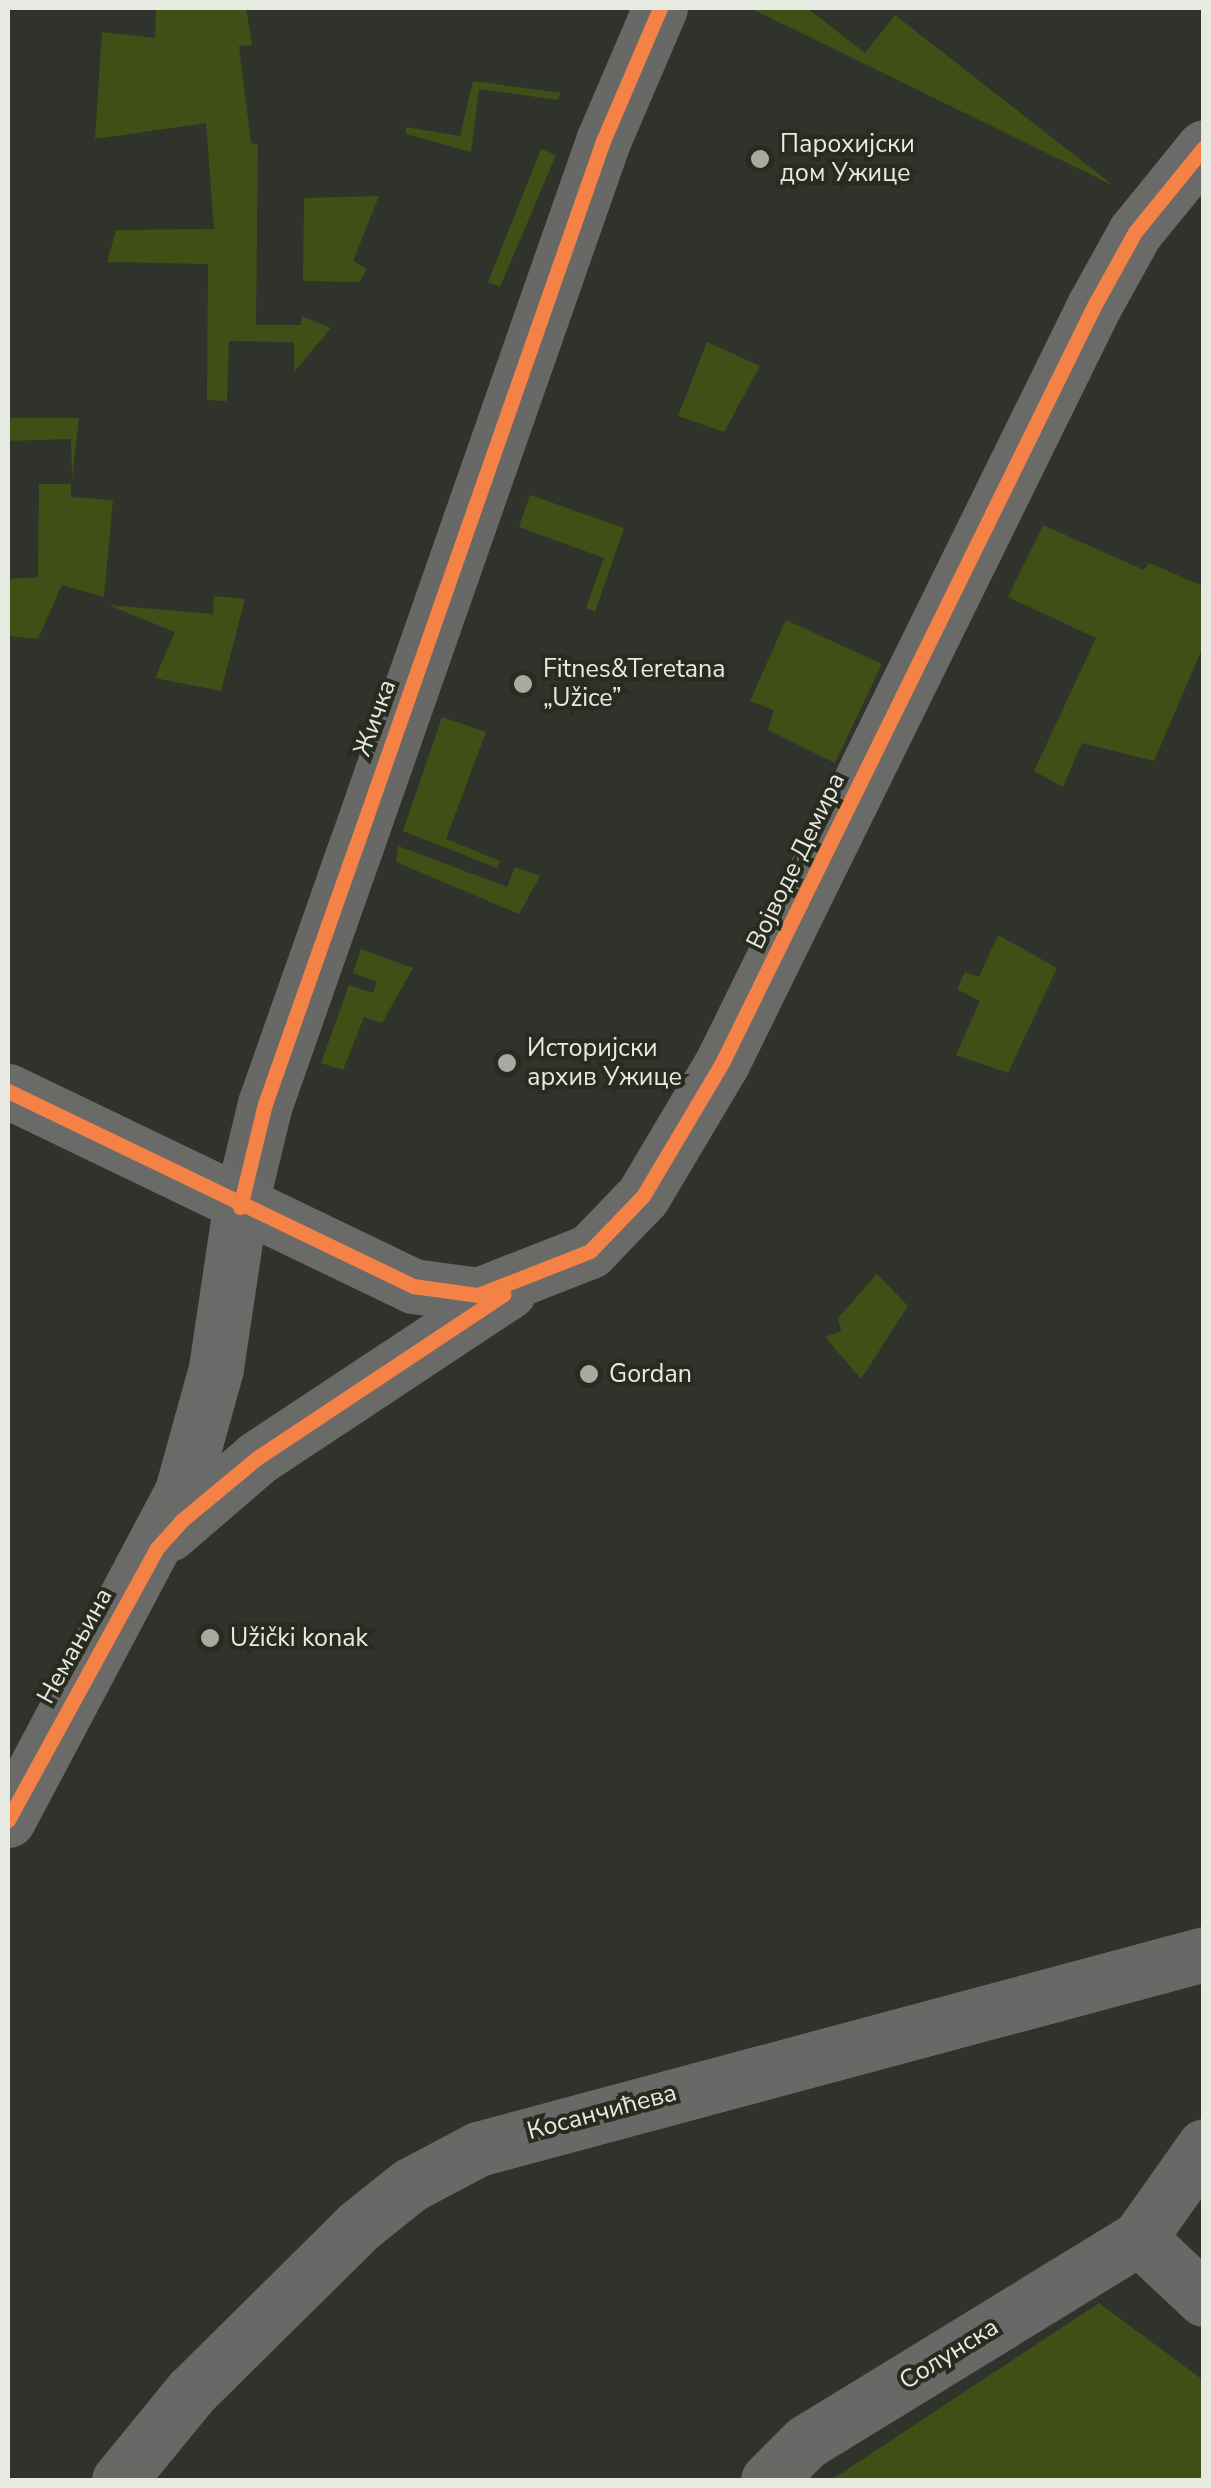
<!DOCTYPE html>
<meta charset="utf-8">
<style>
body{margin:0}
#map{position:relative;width:1211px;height:2488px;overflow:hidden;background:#30322c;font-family:"Nunito Sans",sans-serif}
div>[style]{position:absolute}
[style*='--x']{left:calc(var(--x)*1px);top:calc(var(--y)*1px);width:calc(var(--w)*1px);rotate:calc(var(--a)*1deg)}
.green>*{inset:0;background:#404f15}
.minor>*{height:55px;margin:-27.5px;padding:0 27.5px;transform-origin:27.5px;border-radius:27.5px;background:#686966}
.tertiary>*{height:55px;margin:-27.5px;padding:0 27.5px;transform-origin:27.5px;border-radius:27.5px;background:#686966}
.secondary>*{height:55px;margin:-27.5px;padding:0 27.5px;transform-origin:27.5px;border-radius:27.5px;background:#6a6b68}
.cycleway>*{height:15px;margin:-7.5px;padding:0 7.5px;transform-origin:7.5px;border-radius:7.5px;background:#f48246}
.dots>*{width:28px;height:28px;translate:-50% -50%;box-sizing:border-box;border:5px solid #272c1f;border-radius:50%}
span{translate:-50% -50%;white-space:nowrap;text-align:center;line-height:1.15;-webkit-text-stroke:8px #272c1f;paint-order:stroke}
.poi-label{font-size:25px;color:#e7eae1}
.left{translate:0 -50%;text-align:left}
.street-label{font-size:25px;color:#e7eae1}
.frame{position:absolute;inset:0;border:10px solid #e7eae1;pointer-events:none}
</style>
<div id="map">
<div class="green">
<div style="clip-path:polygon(156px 8px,246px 8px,252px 45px,239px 46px,251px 143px,258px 144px,256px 325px,301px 325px,302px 316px,331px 328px,294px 372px,294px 342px,229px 341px,227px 401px,207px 400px,208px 264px,107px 262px,116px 230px,214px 229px,206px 123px,95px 139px,102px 32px,155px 38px)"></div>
<div style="clip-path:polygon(750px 8px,807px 8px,865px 53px,895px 15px,1114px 186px)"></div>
<div style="clip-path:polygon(473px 81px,561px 93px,558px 100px,479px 89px,471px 152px,406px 134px,406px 127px,460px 136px)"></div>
<div style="clip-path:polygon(541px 149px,556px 155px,500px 287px,488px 282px)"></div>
<div style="clip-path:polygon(379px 196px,353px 261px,367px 269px,360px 282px,303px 281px,304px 198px)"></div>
<div style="clip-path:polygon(707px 342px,760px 366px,724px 432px,678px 416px)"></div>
<div style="clip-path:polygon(8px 418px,79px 418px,72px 479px,71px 439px,8px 441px)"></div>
<div style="clip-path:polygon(39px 484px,71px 484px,71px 497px,113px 500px,104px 597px,62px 585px,38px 639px,8px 636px,8px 579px,38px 577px)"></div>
<div style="clip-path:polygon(530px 495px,624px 528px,595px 612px,586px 608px,604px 558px,519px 527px)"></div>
<div style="clip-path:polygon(1043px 525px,1144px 570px,1149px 563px,1203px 586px,1203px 647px,1154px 761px,1082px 743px,1063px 787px,1034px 771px,1096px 638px,1008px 597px)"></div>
<div style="clip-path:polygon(214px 596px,245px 599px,221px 691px,155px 678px,175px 632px,108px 605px,213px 614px)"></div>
<div style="clip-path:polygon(786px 620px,882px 664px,835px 763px,768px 730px,774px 710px,750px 701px)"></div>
<div style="clip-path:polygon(442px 717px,486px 732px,446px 839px,500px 861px,497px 868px,403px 831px)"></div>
<div style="clip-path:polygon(398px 846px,507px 887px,515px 867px,540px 876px,519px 914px,396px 862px)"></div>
<div style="clip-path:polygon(998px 935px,1057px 968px,1008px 1073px,956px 1055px,980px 1001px,957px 989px,965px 972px,979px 977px)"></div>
<div style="clip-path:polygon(361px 949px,413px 968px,382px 1023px,364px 1017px,343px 1070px,321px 1063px,349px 985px,373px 993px,377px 982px,353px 973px)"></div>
<div style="clip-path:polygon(877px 1274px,908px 1306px,861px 1379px,825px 1337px,841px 1331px,838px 1318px)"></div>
<div style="clip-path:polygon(1099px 2303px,1203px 2380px,1203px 2480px,831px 2480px)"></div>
</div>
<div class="minor">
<div style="--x:240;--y:1207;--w:106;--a:-76.4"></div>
<div style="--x:265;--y:1104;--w:274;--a:-70.6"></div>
<div style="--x:356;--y:846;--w:747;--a:-70.69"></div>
<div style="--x:603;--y:141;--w:145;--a:-66.8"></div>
<div style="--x:119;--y:2480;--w:114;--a:-50.7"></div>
<div style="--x:191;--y:2392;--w:238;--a:-44.7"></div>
<div style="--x:360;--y:2225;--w:64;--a:-38.7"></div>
<div style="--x:410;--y:2185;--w:77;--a:-27.9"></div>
<div style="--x:478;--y:2149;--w:752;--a:-15.03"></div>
<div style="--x:768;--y:2480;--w:54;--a:-45"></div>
<div style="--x:806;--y:2442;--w:391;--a:-31.5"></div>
</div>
<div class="tertiary">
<div style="--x:1204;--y:2146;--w:113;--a:125.2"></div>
<div style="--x:1139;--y:2238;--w:89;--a:43.2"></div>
</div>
<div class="secondary">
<div style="--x:8;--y:1091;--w:449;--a:25.7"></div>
<div style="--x:413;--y:1286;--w:66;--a:7.9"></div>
<div style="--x:478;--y:1295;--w:120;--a:-21.4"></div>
<div style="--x:590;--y:1251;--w:76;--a:-46.1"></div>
<div style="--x:643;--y:1196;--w:155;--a:-59.3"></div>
<div style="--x:722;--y:1063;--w:843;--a:-63.83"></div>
<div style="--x:1094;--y:306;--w:85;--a:-61"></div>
<div style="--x:1135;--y:232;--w:109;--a:-50.9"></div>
<div style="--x:169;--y:1534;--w:116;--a:-40.8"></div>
<div style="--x:257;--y:1458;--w:302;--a:-33.5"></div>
<div style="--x:8;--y:1820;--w:372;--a:-62.1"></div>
<div style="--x:182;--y:1491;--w:128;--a:-74.5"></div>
<div style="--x:216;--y:1368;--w:163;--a:-81.5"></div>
</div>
<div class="cycleway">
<div style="--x:8;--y:1091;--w:449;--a:25.7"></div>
<div style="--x:413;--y:1286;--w:66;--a:7.9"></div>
<div style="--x:478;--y:1295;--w:120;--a:-21.4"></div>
<div style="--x:590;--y:1251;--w:76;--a:-46.1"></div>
<div style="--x:643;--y:1196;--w:155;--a:-59.3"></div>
<div style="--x:722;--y:1063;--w:843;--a:-63.83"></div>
<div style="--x:1094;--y:306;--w:85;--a:-61"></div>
<div style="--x:1135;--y:232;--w:109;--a:-50.9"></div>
<div style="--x:240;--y:1207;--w:106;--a:-76.4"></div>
<div style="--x:265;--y:1104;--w:274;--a:-70.6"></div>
<div style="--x:356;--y:846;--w:747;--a:-70.69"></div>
<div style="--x:603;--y:141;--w:145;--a:-66.8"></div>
<div style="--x:8;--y:1820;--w:310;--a:-61.3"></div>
<div style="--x:157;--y:1548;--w:36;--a:-48"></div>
<div style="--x:181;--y:1521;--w:99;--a:-39.7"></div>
<div style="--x:257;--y:1458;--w:296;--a:-33.6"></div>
</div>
<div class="dots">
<div style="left:760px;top:159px;background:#a7aaa2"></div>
<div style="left:523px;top:684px;background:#a7aaa2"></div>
<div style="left:507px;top:1063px;background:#a7aaa2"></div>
<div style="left:589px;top:1374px;background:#a7aaa2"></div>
<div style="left:210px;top:1638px;background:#a7aaa2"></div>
</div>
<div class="poi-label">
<span class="left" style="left:780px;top:159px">Парохијски<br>дом Ужице</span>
<span class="left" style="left:543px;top:684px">Fitnes&amp;Teretana<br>„Užice”</span>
<span class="left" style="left:527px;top:1063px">Историјски<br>архив Ужице</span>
<span class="left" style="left:609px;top:1374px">Gordan</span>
<span class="left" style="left:230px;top:1638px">Užički konak</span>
</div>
<div class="street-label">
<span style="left:375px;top:718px;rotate:-70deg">Жичка</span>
<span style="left:796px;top:861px;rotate:-64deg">Војводе Демира</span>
<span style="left:75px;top:1646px;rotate:-61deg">Немањина</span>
<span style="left:602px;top:2112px;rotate:-15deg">Косанчићева</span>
<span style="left:949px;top:2354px;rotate:-32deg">Солунска</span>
</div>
<div class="frame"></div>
</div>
